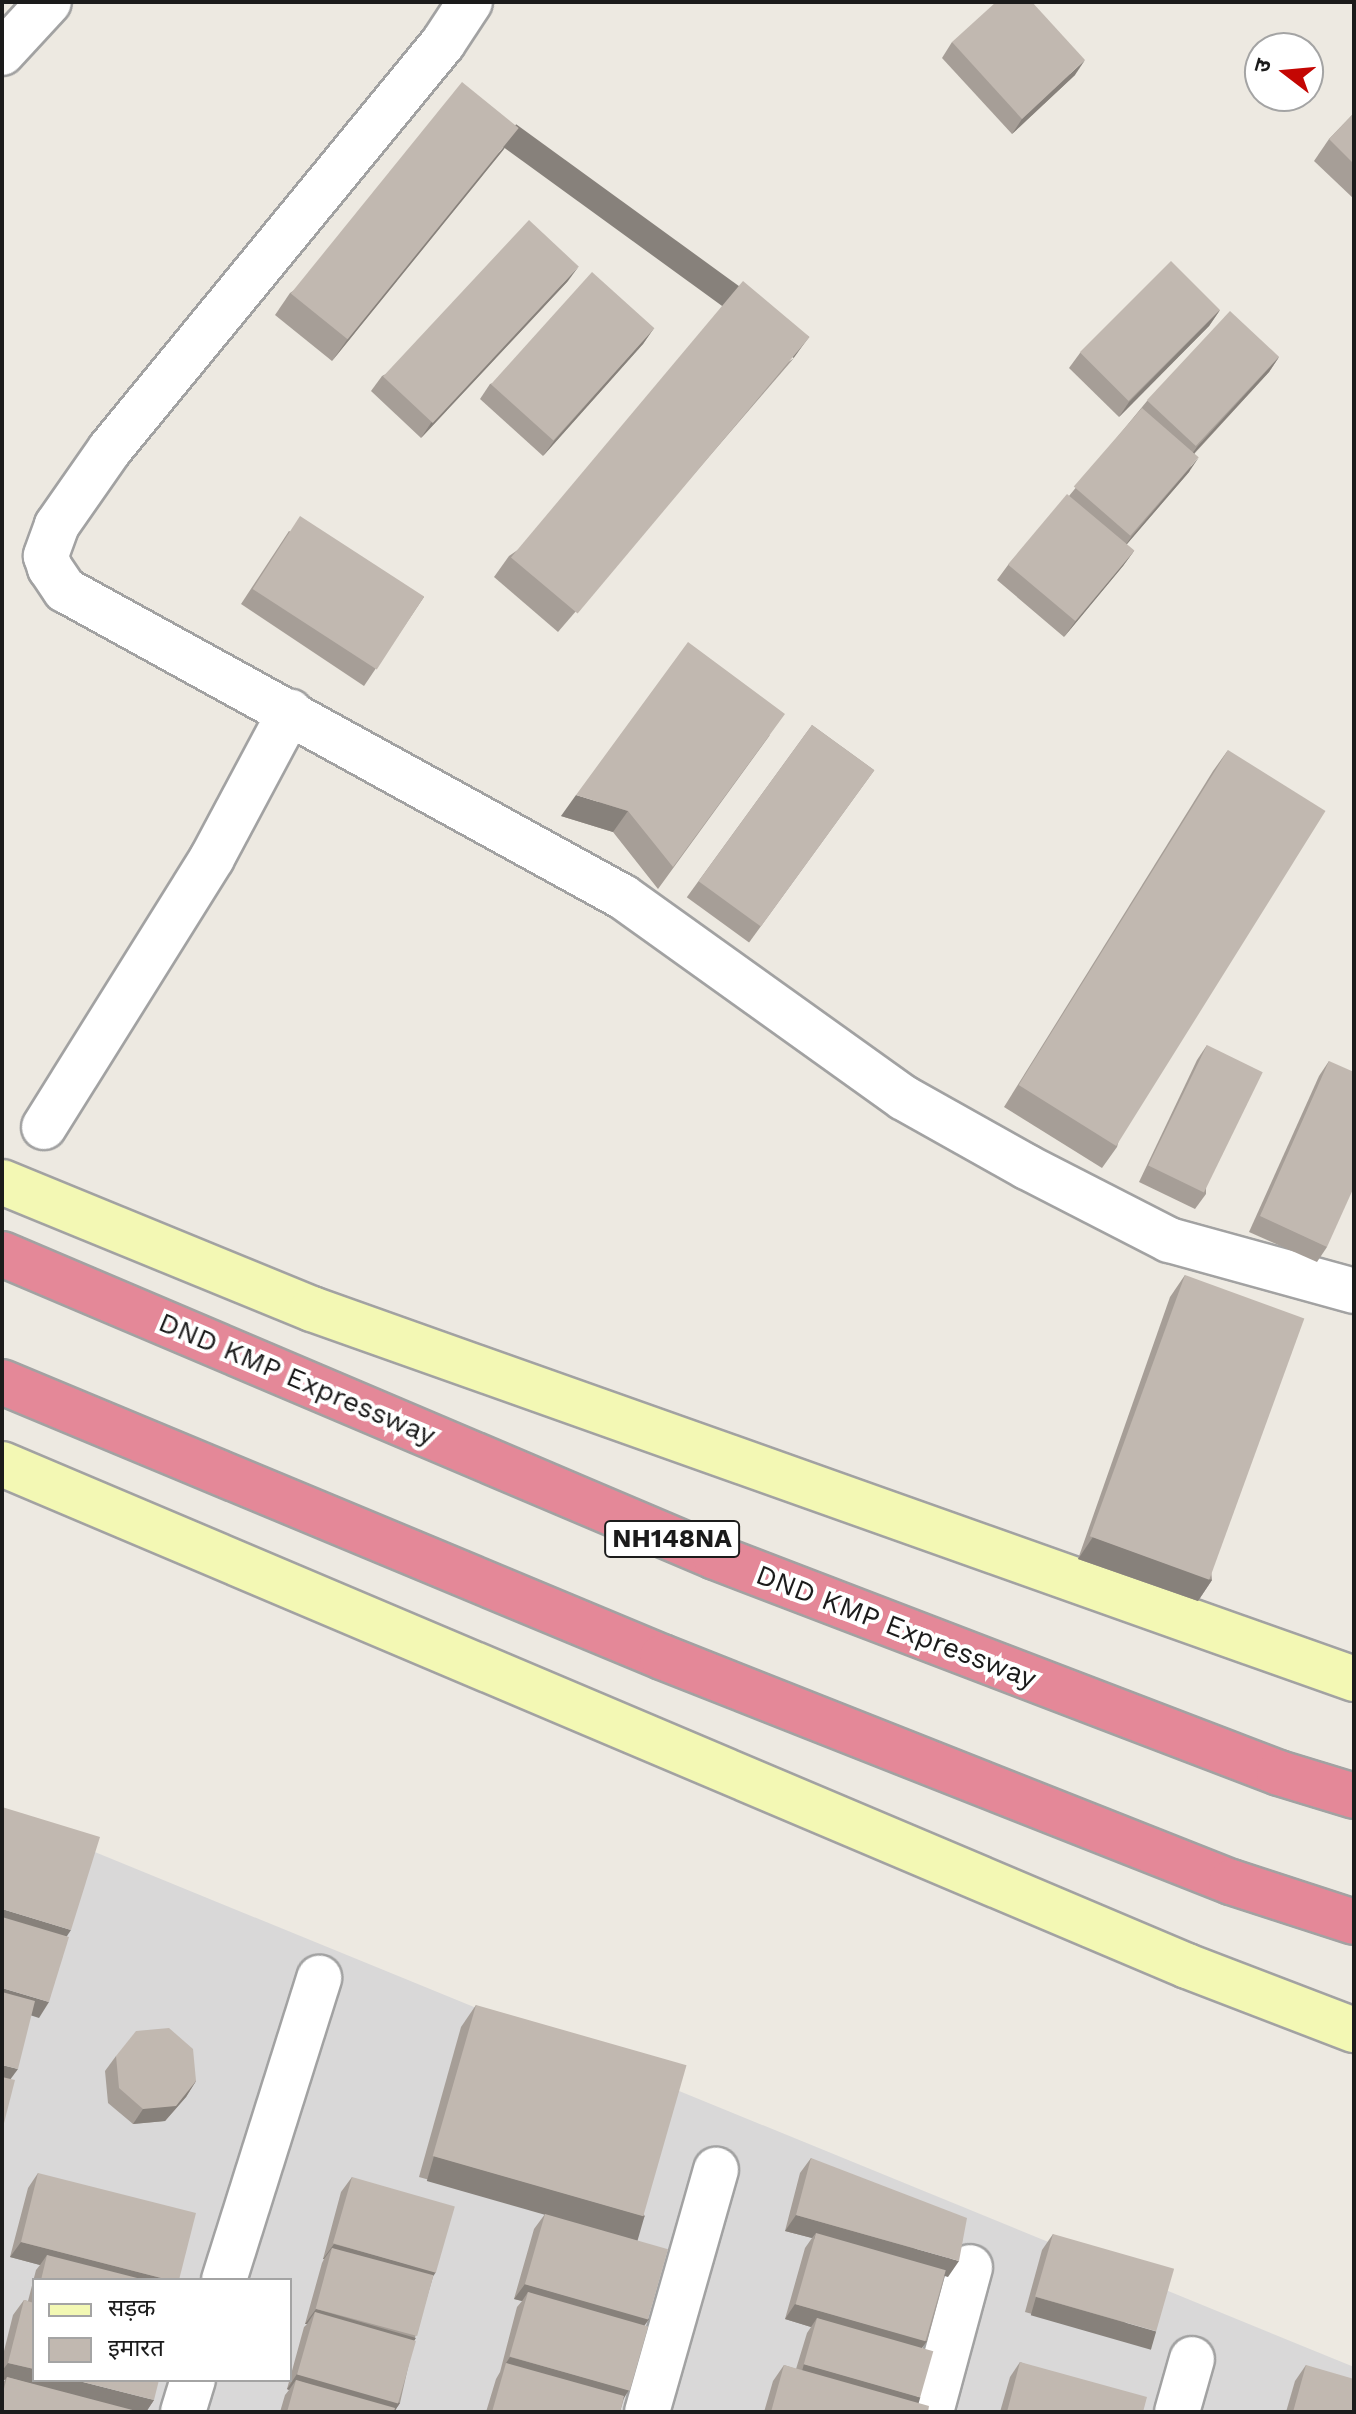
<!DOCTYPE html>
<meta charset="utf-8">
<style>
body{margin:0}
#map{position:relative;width:1356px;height:2414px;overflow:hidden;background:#ede9e1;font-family:"Work Sans","Noto Sans Devanagari",sans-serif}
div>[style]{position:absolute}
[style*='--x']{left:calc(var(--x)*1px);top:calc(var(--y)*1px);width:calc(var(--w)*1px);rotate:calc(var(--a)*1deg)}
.residential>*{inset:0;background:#d9d8d8}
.roads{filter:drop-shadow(2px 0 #a2a2a2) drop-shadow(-2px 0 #a2a2a2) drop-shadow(0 2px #a2a2a2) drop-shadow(0 -2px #a2a2a2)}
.street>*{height:44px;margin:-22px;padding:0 22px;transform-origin:22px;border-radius:22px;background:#fff}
.secondary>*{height:44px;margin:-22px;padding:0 22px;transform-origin:22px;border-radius:22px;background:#f3f8b4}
.highway>*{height:44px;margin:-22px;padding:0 22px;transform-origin:22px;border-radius:22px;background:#e48898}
.wall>*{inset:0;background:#a69e97;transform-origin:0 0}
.shaded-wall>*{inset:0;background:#87817b;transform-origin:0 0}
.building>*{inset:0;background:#c1b8b0;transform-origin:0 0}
span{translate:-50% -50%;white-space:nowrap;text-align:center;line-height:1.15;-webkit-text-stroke:8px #fff;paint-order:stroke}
.shield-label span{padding:2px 6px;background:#fff;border:2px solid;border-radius:6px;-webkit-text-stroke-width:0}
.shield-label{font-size:26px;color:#1b1b1b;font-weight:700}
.street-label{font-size:28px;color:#1b1b1b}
.frame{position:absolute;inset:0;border:4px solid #1b1b1b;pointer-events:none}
.legend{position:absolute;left:32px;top:2278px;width:260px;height:104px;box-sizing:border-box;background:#fff;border:2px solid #a4a4a4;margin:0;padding:10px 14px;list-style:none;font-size:24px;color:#1b1b1b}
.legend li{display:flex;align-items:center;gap:16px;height:40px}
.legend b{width:40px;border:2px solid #a4a4a4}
.north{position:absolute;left:1244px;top:32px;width:80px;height:80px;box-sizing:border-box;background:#fff;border:2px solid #a4a4a4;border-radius:50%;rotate:286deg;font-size:22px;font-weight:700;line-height:32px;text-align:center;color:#1b1b1b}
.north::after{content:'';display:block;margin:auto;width:28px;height:36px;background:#c40603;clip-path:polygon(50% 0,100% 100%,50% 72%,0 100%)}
</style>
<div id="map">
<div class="residential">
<div style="clip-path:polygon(evenodd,2px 1814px,1354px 2367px,1354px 2412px,2px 2412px,2px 1814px,34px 2280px,290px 2280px,290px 2380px,34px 2380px,34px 2280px)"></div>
</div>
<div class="roads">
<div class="street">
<div style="--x:470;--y:2;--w:49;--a:123.4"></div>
<div style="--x:443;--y:43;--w:525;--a:129.36"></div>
<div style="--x:110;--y:449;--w:93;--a:124.9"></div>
<div style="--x:57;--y:525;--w:33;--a:110"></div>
<div style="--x:46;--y:556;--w:13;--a:72"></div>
<div style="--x:50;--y:568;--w:27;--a:56"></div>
<div style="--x:65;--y:590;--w:637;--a:28.82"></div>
<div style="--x:623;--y:897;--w:345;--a:35.6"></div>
<div style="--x:904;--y:1098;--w:141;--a:29.3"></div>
<div style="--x:1027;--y:1167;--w:160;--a:27.2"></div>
<div style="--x:1169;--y:1240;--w:192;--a:15.4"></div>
<div style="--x:2;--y:53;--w:69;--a:-47.3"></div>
<div style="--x:44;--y:1127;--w:317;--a:-58"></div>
<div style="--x:212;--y:858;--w:166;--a:-61.9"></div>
<div style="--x:224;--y:2280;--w:317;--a:-72.5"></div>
<div style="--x:183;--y:2412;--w:34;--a:-73"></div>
<div style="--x:647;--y:2412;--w:252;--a:-74.1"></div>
<div style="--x:931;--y:2412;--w:150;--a:-74.9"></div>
<div style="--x:1177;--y:2412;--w:55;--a:-74.2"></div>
</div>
<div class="secondary">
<div style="--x:2;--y:1182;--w:335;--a:22.3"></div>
<div style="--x:312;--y:1309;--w:1106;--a:19.55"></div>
<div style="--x:2;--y:1464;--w:1287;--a:22.96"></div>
<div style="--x:1187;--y:1966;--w:179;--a:21"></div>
</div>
<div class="highway">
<div style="--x:2;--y:1254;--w:775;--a:23.02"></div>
<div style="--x:715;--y:1557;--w:604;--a:20.96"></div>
<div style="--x:1279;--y:1773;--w:78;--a:17"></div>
<div style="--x:2;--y:1382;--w:715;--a:22.62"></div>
<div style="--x:662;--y:1657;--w:612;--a:21.58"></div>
<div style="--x:1231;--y:1882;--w:129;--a:18"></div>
</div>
</div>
<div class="wall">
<div style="clip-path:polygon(952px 42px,1075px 75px,1012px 134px,942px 58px)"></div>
<div style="clip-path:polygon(1354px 113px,1354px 199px,1314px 161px,1329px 139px)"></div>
<div style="clip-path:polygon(504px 149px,332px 361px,275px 315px,290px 293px)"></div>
<div style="clip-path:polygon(568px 281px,421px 438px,371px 391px,382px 376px)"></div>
<div style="clip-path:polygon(1220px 310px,1209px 326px,1119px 417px,1069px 368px,1080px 353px)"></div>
<div style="clip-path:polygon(654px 328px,643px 344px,543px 456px,480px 399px,490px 384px)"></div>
<div style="clip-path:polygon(1279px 357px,1269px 372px,1195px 453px,1189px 472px,1126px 545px,1134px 551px,1123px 566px,1064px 637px,997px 580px,1008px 565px,1069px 496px,1147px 401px)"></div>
<div style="clip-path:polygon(794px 358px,558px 632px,494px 577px,509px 556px)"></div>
<div style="clip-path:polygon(289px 531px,424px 597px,364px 686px,241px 604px)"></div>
<div style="left:812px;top:725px;width:77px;height:213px;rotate:36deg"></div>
<div style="clip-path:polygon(770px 735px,658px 889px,613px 832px,561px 816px)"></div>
<div style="clip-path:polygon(1228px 750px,1117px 1147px,1102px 1168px,1004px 1107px,1213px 771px)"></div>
<div style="clip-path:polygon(1207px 1045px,1206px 1194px,1195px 1209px,1139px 1182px,1197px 1060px)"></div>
<div style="clip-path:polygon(1329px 1061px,1327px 1247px,1317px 1262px,1249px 1232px,1319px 1076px)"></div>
<div style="clip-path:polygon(1185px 1275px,1212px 1580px,1198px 1601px,1078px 1559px,1170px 1297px)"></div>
<div style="clip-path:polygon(476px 2005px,645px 2216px,630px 2237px,419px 2177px,461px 2027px)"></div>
<div style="clip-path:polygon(116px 2056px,196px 2081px,186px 2097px,165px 2121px,133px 2124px,108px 2103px,105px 2071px)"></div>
<div style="clip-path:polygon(811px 2158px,948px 2277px,945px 2275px,927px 2341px,922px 2348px,916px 2403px,928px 2412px,764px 2412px,773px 2381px,784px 2365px,796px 2369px,807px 2333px,811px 2327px,785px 2319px,805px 2248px,812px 2238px,785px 2231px,800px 2173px)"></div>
<div style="clip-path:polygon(38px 2173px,179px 2280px,34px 2280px,34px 2380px,154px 2400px,146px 2412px,2px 2412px,2px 2384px,5px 2380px,2px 2379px,2px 2359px,13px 2315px,24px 2300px,28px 2301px,36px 2270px,40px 2265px,10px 2257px,28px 2188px)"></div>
<div style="clip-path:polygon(352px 2177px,433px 2277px,414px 2341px,400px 2403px,394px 2412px,280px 2412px,285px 2395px,289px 2390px,287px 2389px,304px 2327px,307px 2324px,305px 2324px,322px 2263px,324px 2259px,323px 2259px,341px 2192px)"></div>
<div style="clip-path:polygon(545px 2214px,649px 2319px,645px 2325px,620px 2412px,486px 2412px,496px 2379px,500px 2372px,517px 2307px,522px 2301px,514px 2299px,534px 2229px)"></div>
<div style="clip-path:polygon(1053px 2234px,1145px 2346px,1025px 2312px,1042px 2250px)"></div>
<div style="clip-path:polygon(1020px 2362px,1143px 2412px,1000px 2412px,1010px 2377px)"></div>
<div style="clip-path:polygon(1306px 2365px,1354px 2412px,1286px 2412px,1295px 2381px)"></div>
</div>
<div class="shaded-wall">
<div style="clip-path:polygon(1085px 60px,1075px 75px,1012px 134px,1022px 119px)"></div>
<div style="clip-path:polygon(519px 128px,504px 149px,332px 361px,347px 340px)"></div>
<div style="clip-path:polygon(579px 266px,568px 281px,421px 438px,431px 423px)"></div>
<div style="clip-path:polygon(1220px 310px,1209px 326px,1119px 417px,1129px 402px)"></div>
<div style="clip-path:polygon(654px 328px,643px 344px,543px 456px,554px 441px)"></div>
<div style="left:809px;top:337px;width:26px;height:362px;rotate:126deg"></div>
<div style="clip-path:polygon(1279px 357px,1269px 372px,1186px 462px,1197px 447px)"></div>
<div style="clip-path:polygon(1199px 457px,1189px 472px,1121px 551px,1132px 536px)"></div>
<div style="clip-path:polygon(1134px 551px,1123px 566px,1064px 637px,1075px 622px)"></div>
<div style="clip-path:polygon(576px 795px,628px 811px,613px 832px,561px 816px)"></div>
<div style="clip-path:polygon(1093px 1537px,1212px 1580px,1198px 1601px,1078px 1559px)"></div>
<div style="clip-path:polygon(2px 1909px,71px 1930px,61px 1945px,2px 1927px)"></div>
<div style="clip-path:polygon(2px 1988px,49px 2002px,39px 2018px,2px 2006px)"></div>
<div style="clip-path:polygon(2px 2065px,18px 2069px,7px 2084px,2px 2083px)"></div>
<div style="clip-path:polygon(196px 2081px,186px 2097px,165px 2121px,133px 2124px,143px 2109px)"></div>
<div style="left:434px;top:2156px;width:219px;height:26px;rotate:16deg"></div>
<div style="clip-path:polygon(796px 2215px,959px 2261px,948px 2277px,814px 2239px,816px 2233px,812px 2238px,785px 2231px)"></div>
<div style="clip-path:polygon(21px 2242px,169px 2280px,100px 2280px,47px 2255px,40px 2265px,10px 2257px)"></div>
<div style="clip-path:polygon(334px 2244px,436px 2272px,426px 2287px,332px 2248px,324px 2259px,323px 2259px)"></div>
<div style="clip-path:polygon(525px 2284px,649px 2319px,638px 2334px,528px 2292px,522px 2301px,514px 2299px)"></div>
<div style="left:1036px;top:2297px;width:125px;height:19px;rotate:16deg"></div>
<div style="clip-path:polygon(795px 2304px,927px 2341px,916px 2356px,817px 2318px,811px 2327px,785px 2319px)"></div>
<div style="clip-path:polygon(316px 2309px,416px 2338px,406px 2353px,315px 2312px,307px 2324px,305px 2324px)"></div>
<div style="clip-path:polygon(510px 2357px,629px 2390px,619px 2406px,506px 2363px,500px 2372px)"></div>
<div style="clip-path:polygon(8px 2363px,34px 2369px,34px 2380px,75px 2380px,154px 2400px,146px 2412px,130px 2412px,7px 2377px,5px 2380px,2px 2379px,2px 2371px)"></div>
<div style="left:804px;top:2364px;width:121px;height:18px;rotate:16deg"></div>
<div style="clip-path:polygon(297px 2374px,400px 2403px,394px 2412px,296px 2380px,289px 2390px,287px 2389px)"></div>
</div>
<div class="building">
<div style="clip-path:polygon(996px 2px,1032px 2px,1085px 60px,1022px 119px,952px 42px)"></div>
<div style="left:462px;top:82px;width:73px;height:272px;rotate:39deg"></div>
<div style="clip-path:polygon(1354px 113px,1354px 164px,1329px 139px)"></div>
<div style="left:529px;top:220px;width:68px;height:214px;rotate:43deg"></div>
<div style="left:1171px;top:261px;width:69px;height:129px;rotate:45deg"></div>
<div style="left:592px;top:272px;width:84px;height:151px;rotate:42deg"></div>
<div style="left:743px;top:281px;width:87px;height:361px;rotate:40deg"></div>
<div style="left:1230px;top:311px;width:67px;height:122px;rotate:43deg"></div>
<div style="left:1142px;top:408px;width:75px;height:104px;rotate:41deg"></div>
<div style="left:1067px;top:494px;width:88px;height:92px;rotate:40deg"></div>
<div style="left:300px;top:516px;width:148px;height:87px;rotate:33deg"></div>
<div style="clip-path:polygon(688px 642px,785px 714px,673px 867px,628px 811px,576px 795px)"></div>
<div style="left:812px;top:725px;width:77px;height:193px;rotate:36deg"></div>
<div style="left:1228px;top:750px;width:115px;height:395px;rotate:32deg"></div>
<div style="left:1207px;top:1045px;width:62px;height:134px;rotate:26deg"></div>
<div style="clip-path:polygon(1329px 1061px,1354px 1072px,1354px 1187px,1327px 1247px,1260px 1216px)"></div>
<div style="left:1185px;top:1275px;width:127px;height:278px;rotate:20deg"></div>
<div style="clip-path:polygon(2px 1807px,100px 1837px,71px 1930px,2px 1909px)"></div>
<div style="clip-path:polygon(2px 1917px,69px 1937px,49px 2002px,2px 1988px)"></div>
<div style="clip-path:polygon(2px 1992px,35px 2001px,18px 2069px,2px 2065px)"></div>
<div style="left:476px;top:2005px;width:219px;height:157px;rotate:16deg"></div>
<div style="clip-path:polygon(169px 2028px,193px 2049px,196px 2081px,176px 2106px,143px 2109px,119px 2088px,116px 2056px,136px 2031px)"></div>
<div style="clip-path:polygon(2px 2077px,15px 2080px,2px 2131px)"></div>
<div style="clip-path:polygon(811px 2158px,967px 2218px,959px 2261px,796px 2215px)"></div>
<div style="clip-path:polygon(38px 2173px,196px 2213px,179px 2280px,169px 2280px,21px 2242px)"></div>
<div style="left:352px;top:2177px;width:107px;height:69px;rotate:16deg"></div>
<div style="left:545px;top:2214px;width:128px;height:73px;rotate:16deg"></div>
<div style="left:816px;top:2233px;width:135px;height:74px;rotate:16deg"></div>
<div style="left:1053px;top:2234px;width:126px;height:65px;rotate:16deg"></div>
<div style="left:332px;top:2248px;width:105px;height:63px;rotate:15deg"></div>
<div style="clip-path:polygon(47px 2255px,145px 2280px,41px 2280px)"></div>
<div style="left:528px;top:2292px;width:125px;height:67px;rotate:16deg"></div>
<div style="clip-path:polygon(24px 2300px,34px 2303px,34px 2369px,8px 2363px)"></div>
<div style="left:315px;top:2312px;width:105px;height:65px;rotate:16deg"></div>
<div style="left:817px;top:2318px;width:121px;height:48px;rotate:16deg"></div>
<div style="clip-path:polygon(1020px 2362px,1147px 2397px,1143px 2412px,1007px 2412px)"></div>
<div style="clip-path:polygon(506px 2363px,624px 2396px,620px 2412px,492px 2412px)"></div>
<div style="clip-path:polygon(784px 2365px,929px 2406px,928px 2412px,771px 2412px)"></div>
<div style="clip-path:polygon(1306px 2365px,1354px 2379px,1354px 2412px,1293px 2412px)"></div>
<div style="clip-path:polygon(7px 2377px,140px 2412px,2px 2412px,2px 2396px)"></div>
<div style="clip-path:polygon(75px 2380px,159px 2380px,154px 2400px)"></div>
<div style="clip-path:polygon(296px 2380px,395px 2408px,394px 2412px,287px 2412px)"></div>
</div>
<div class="shield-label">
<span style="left:672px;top:1539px">NH148NA</span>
</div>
<div class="street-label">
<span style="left:297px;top:1379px;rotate:23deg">DND KMP Expressway</span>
<span style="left:896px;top:1627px;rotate:21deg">DND KMP Expressway</span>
</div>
<div class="frame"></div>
<ul class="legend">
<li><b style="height:10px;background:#f3f8b4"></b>सड़क</li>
<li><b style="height:22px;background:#c1b8b0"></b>इमारत</li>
</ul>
<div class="north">उ</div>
</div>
